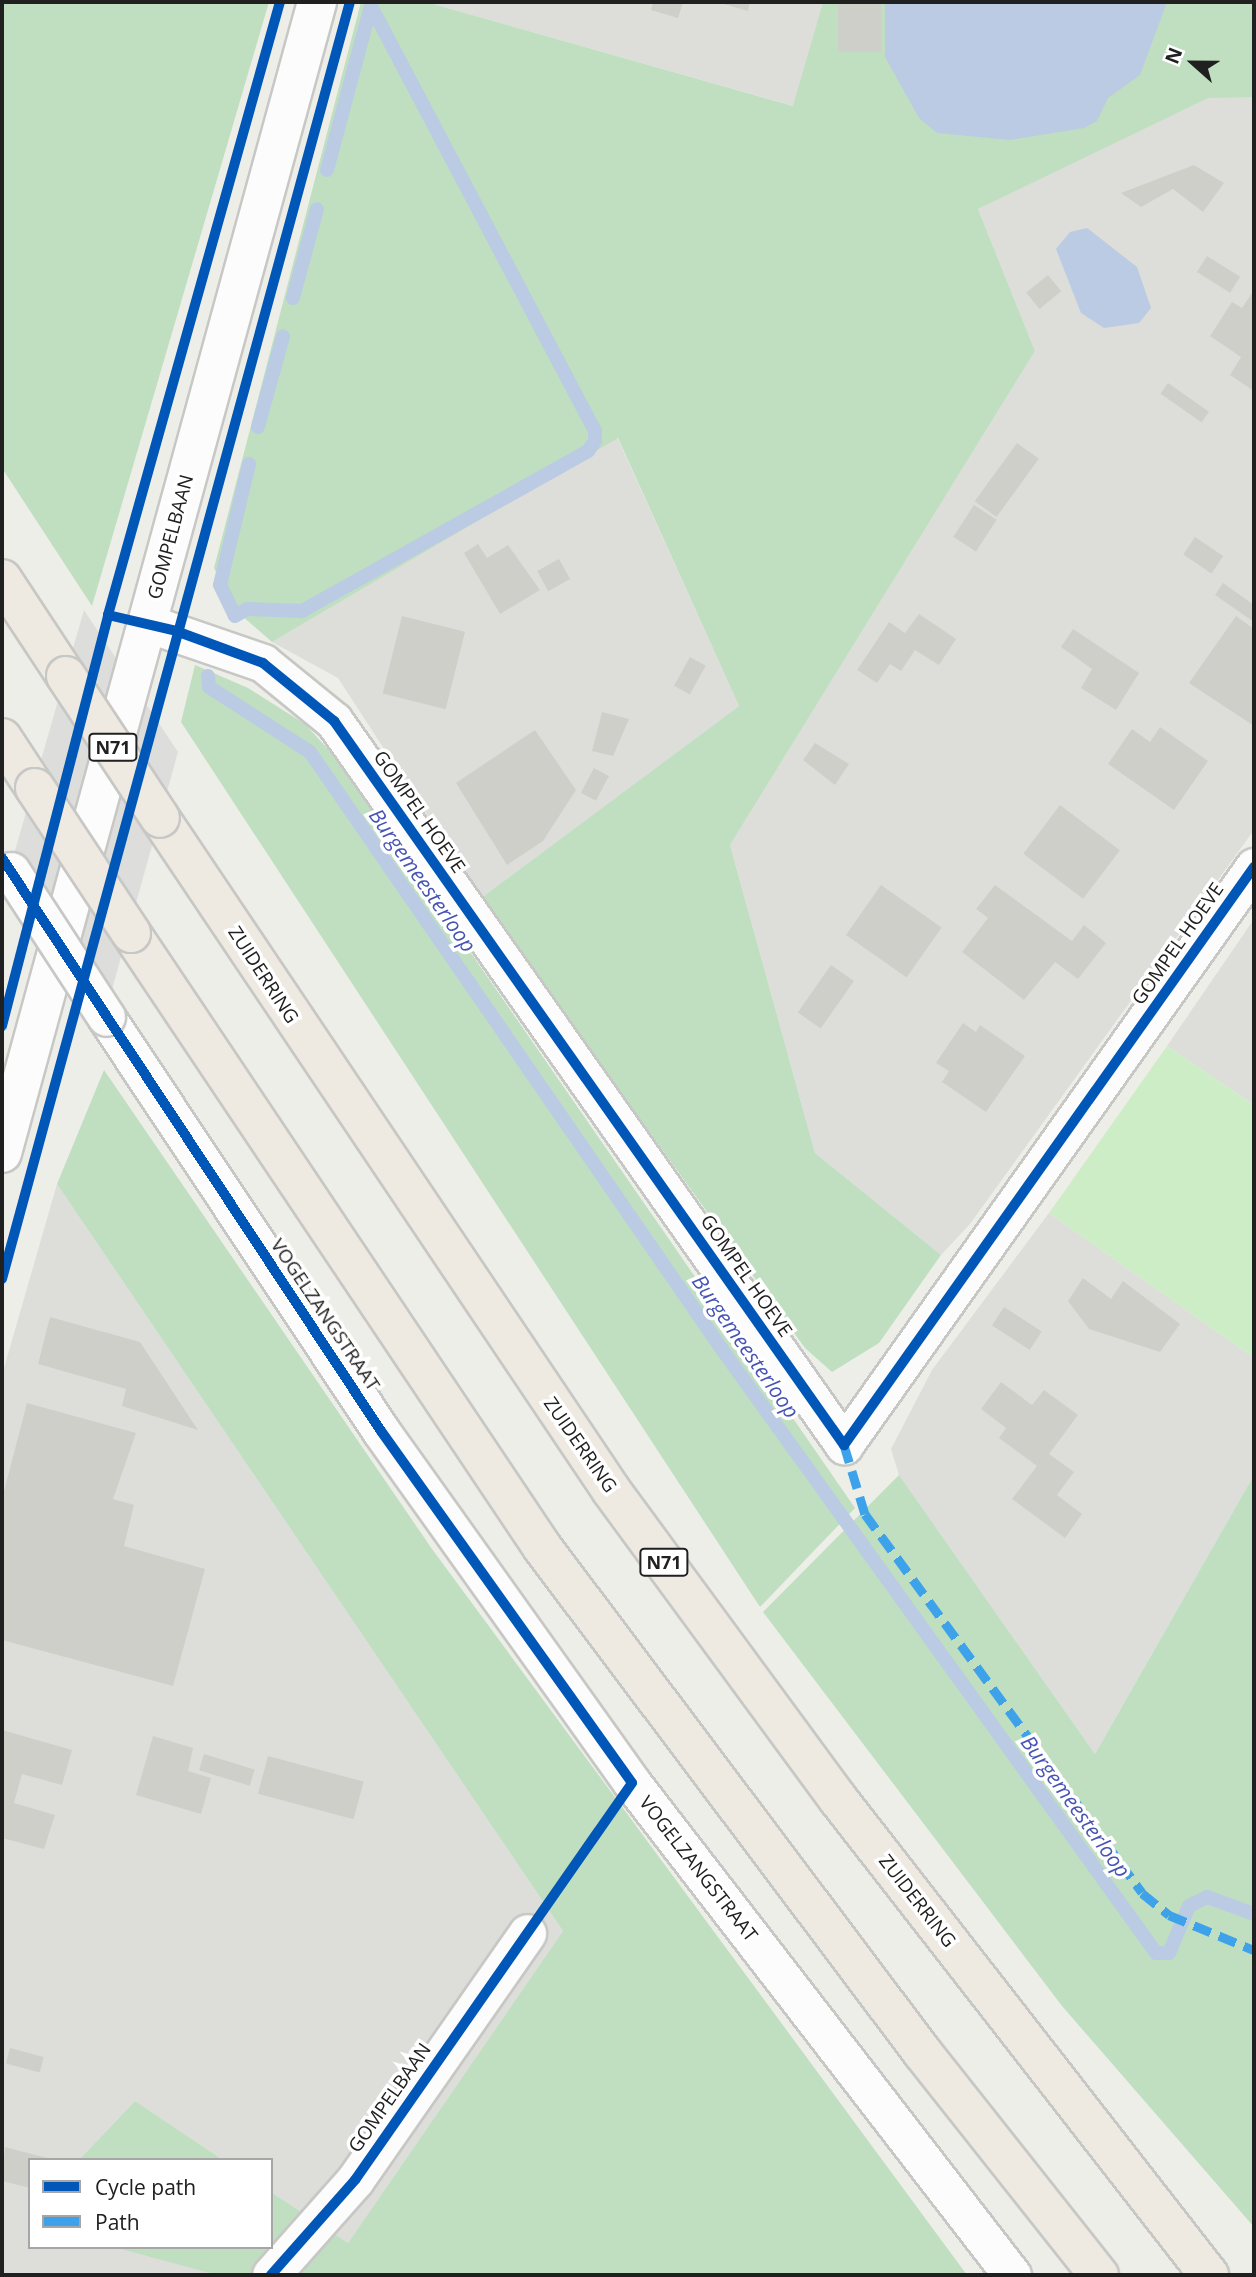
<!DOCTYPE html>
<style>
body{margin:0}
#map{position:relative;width:1256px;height:2277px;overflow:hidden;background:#eeeee9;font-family:"Open Sans",sans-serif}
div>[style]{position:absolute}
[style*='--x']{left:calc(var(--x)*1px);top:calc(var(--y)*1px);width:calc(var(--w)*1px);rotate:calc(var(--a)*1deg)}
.residential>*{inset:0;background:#ddddda}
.grass>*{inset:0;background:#cdedc7}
.forest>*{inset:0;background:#bfdfc0}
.parking>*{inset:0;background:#dddddb}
.water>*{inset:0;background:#bbcbe3}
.stream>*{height:14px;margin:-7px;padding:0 7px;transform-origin:7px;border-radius:7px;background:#bbcbe3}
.building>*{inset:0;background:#cfcfca;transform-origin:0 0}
.roads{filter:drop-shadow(2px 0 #c7c7c5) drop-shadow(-2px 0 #c7c7c5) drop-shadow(0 2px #c7c7c5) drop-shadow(0 -2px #c7c7c5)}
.minor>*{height:37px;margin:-18.5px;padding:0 18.5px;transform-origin:18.5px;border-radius:18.5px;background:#fcfcfc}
.tertiary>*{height:38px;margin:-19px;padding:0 19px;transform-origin:19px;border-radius:19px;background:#fcfcfc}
.trunk>*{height:38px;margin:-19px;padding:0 19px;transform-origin:19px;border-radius:19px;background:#eeeae2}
.bridges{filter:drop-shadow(2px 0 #c7c7c5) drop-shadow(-2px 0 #c7c7c5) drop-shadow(0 2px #c7c7c5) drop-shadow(0 -2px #c7c7c5)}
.minor-bridge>*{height:37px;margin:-18.5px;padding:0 18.5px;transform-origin:18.5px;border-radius:18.5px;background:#fcfcfc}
.trunk-bridge>*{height:38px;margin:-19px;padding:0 19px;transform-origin:19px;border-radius:19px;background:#eeeae2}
.quiet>*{height:9px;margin-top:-4.5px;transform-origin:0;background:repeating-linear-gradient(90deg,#3da2ea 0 18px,transparent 0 27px)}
.cycleway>*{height:10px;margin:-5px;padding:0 5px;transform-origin:5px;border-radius:5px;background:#0057b8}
span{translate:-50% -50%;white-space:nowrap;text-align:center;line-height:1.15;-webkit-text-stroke:7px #fff;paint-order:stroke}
.shield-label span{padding:2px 5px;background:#fff;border:2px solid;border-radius:5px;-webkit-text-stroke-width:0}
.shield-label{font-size:18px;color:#202020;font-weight:700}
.street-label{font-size:19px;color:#202020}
.water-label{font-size:21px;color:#4854b5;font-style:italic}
.frame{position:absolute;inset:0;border:4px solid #202020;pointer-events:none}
.legend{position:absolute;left:28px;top:2158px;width:245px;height:91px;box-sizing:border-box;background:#fff;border:2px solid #a6a6a6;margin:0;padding:9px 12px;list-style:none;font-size:21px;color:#202020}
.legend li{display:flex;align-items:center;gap:14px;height:35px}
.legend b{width:35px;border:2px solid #a6a6a6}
.north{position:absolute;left:1158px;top:28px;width:70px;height:70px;-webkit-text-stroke:5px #fff;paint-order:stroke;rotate:291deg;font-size:19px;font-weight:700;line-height:28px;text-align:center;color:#202020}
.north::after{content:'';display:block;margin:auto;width:24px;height:32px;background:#202020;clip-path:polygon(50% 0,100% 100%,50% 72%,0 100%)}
</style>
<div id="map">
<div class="residential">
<div style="clip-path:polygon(426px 2px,823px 2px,794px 106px)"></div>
<div style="clip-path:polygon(1208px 97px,1254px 97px,1254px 830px,970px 1224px,941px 1255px,815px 1153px,730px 845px,1035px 351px,978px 209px)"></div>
<div style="clip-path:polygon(617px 437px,739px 706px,481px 898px,338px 678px,272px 642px)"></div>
<div style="clip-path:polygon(1254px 919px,1254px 1105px,1167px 1046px)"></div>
<div style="clip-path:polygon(57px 1184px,563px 1931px,348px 2243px,271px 2192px,271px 2160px,223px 2160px,135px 2101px,79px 2160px,30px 2160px,30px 2247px,114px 2247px,211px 2269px,206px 2275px,2px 2275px,2px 1375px)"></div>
<div style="clip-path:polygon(1049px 1213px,1254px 1358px,1254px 1475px,1095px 1754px,899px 1475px,891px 1449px,932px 1370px)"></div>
</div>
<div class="grass">
<div style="clip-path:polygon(1167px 1046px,1254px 1105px,1254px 1358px,1049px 1213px)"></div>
</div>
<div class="forest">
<div style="clip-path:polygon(2px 2px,269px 2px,92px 606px,2px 468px)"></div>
<div style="clip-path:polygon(361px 2px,426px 2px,793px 106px,823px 2px,1254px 2px,1254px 97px,1208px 98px,978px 209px,1035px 351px,730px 845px,815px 1153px,941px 1255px,879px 1343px,832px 1372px,805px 1348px,481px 898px,739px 706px,618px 438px,272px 642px,234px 609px,214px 568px)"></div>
<div style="clip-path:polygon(195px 665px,248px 688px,305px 724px,336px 758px,855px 1508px,760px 1607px,181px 722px)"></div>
<div style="clip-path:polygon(104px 1070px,432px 1549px,967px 2275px,217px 2275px,114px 2247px,271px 2247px,271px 2192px,348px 2243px,563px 1931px,57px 1184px)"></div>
<div style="clip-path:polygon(899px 1475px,1095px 1754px,1254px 1475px,1254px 2227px,1062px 2006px,763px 1612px)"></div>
<div style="clip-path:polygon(135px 2101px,223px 2160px,79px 2160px)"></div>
</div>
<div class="parking">
<div style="clip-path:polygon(84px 610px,178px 752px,98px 1040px,2px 896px)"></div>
</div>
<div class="water">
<div style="clip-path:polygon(885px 2px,1167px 2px,1140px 75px,1108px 98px,1097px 121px,1084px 128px,1010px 140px,937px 133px,919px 118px,885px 57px)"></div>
<div style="clip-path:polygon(1087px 228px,1137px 267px,1151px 308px,1139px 323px,1104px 328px,1081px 313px,1056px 249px,1070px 232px)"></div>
</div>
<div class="stream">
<div style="--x:327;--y:170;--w:170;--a:-75"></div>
<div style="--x:293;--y:298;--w:92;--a:-74.9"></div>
<div style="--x:258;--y:427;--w:94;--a:-74.6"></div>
<div style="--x:249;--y:464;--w:124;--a:103.5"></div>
<div style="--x:220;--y:585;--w:34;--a:64"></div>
<div style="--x:235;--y:616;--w:14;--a:-30"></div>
<div style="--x:247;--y:609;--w:55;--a:2.1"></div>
<div style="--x:302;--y:611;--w:328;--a:-29.2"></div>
<div style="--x:588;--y:451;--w:12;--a:-55"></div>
<div style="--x:595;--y:441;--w:10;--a:-90"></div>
<div style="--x:595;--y:431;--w:476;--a:-117.8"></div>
<div style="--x:208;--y:676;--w:11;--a:85"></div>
<div style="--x:209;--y:687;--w:120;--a:32.8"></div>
<div style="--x:310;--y:752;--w:724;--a:55.41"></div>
<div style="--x:721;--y:1348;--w:745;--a:54.28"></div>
<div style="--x:1156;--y:1953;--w:13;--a:0"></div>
<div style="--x:1169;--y:1953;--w:51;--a:-66.9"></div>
<div style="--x:1189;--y:1906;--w:20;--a:-27"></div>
<div style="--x:1207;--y:1897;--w:50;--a:19.9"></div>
</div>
<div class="building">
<div style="clip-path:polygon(653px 2px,683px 2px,678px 18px,651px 10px)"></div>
<div style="clip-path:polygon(717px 2px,750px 2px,748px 11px)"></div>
<div style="left:838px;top:2px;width:43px;height:50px"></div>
<div style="clip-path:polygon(1194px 165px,1224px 183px,1203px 212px,1173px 189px,1141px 207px,1121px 193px)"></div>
<div style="left:1207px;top:256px;width:39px;height:19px;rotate:32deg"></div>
<div style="left:1048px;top:275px;width:21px;height:28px;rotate:51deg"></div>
<div style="clip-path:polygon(1254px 290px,1254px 391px,1230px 375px,1241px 357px,1210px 336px,1232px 302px,1242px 308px)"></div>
<div style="left:1168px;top:383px;width:50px;height:13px;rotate:35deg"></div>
<div style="left:1017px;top:443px;width:27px;height:72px;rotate:36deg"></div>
<div style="left:974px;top:505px;width:27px;height:38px;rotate:33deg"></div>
<div style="left:1195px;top:537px;width:34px;height:21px;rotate:34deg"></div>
<div style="clip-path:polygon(478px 544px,487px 558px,508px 545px,540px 590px,500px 614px,464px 553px)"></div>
<div style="left:559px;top:559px;width:23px;height:25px;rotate:61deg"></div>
<div style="clip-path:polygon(1223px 583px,1254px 605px,1254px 622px,1215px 595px)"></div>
<div style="clip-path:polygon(919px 614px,956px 639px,939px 665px,915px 650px,901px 671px,890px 664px,877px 683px,857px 670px,889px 622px,905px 633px)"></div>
<div style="left:402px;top:616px;width:65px;height:80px;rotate:14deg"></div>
<div style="clip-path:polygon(1236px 616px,1254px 629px,1254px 726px,1189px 683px)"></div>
<div style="clip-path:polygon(1073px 629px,1139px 673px,1116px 710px,1081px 688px,1092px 669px,1061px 647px)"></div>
<div style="left:690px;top:657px;width:18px;height:33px;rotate:29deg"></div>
<div style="clip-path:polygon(602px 712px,629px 719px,613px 756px,592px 751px)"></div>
<div style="clip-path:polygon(1160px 727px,1208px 761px,1174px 810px,1108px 764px,1132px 729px,1150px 742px)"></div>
<div style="clip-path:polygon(535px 730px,576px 790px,543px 841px,507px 865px,456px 783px)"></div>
<div style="clip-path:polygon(815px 743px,849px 764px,835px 785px,803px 760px)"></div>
<div style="left:594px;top:768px;width:17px;height:28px;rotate:28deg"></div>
<div style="left:1060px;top:805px;width:75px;height:61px;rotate:37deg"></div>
<div style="left:881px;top:885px;width:74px;height:61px;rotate:35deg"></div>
<div style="clip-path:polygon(995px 885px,1072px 941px,1084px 925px,1106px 943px,1078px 979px,1055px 962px,1024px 1000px,962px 952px,988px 918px,976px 909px)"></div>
<div style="left:831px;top:965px;width:28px;height:58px;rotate:35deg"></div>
<div style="clip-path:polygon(963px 1023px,976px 1032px,980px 1025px,1025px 1056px,986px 1112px,942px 1082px,949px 1071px,936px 1063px)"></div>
<div style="clip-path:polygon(1083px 1278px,1111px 1299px,1123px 1281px,1180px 1324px,1160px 1352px,1089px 1329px,1068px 1301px)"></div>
<div style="left:1004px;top:1307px;width:45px;height:22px;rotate:33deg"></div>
<div style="clip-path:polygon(50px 1317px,140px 1342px,198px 1430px,122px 1406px,126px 1389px,38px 1364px)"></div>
<div style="clip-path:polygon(1001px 1382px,1032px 1405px,1044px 1390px,1078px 1415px,1049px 1454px,1074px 1472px,1057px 1495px,1082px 1514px,1065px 1538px,1012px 1499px,1037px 1466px,999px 1438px,1006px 1428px,981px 1409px)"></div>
<div style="clip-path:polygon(27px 1403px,136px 1433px,113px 1499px,134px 1505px,124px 1546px,205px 1569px,173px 1686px,2px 1640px,2px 1499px)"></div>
<div style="clip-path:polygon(2px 1730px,72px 1750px,62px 1785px,22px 1774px,14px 1803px,55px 1815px,44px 1849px,2px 1838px)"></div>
<div style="clip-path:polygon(153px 1736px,193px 1748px,188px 1771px,211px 1778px,201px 1814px,136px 1795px)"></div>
<div style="left:204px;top:1754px;width:53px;height:17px;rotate:17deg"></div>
<div style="left:268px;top:1756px;width:99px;height:39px;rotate:15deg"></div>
<div style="left:10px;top:2048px;width:35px;height:16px;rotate:15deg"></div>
<div style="clip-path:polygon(5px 2147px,51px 2159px,30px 2160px,30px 2188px,2px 2181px)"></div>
</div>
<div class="roads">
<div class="minor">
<div style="--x:147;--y:623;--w:123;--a:19"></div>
<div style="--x:263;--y:663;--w:92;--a:39.2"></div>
<div style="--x:334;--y:721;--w:886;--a:54.84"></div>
<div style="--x:844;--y:1445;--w:709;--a:-54.65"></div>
<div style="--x:106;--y:1017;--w:497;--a:56.4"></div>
<div style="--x:381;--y:1431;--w:432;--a:54.5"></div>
<div style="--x:632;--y:1783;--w:622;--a:52.32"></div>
<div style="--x:271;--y:2275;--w:127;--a:-48.5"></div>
<div style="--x:355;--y:2180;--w:301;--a:-55.1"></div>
</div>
<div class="tertiary">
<div style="--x:2;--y:1153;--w:1193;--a:-74.69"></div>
</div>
<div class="trunk">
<div style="--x:2;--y:579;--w:116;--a:56.6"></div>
<div style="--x:2;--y:738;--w:60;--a:56.6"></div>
<div style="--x:160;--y:818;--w:809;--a:56.13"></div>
<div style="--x:611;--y:1490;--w:383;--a:53.7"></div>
<div style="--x:838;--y:1799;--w:604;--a:52.07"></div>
<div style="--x:131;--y:933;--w:739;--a:56.2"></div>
<div style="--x:542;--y:1547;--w:632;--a:53.04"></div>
<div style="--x:922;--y:2052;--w:285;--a:51.6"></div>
</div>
</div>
<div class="bridges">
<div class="minor-bridge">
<div style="--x:11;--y:871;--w:174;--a:56.9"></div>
</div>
<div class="trunk-bridge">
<div style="--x:66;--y:676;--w:170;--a:56.5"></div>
<div style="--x:35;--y:788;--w:174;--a:56.5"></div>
</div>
</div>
<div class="quiet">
<div style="--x:844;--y:1445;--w:72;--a:73.1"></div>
<div style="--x:865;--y:1514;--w:469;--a:53.8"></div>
<div style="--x:1142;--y:1893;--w:35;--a:39"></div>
<div style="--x:1169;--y:1915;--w:92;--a:22.4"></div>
</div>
<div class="cycleway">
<div style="--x:108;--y:615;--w:70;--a:13.2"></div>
<div style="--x:176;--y:631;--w:93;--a:20.2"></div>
<div style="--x:263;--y:663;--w:92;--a:39.2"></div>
<div style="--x:334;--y:721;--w:886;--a:54.84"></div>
<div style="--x:844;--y:1445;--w:709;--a:-54.65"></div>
<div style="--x:2;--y:858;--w:687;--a:56.52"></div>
<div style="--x:381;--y:1431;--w:432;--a:54.5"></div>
<div style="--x:632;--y:1783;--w:484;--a:124.9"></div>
<div style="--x:355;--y:2180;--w:127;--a:131.5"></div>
<div style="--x:2;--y:1026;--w:424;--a:-75.5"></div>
<div style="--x:108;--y:615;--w:637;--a:-74.33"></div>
<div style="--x:2;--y:1279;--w:1324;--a:-74.76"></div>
</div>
<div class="shield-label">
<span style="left:113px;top:747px">N71</span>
<span style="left:664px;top:1562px">N71</span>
</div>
<div class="street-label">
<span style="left:171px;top:537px;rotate:-75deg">GOMPELBAAN</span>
<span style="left:419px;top:812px;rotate:55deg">GOMPEL HOEVE</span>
<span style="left:1178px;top:944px;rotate:-55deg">GOMPEL HOEVE</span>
<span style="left:263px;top:975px;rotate:57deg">ZUIDERRING</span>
<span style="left:746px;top:1276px;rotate:55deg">GOMPEL HOEVE</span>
<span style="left:325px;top:1315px;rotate:56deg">VOGELZANGSTRAAT</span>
<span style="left:580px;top:1445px;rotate:55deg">ZUIDERRING</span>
<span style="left:698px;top:1869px;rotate:52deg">VOGELZANGSTRAAT</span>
<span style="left:917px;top:1901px;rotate:52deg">ZUIDERRING</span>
<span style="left:390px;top:2098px;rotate:-55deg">GOMPELBAAN</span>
</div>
<div class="water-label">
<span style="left:423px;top:880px;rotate:55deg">Burgemeesterloop</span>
<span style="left:746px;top:1346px;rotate:55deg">Burgemeesterloop</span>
<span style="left:1076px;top:1806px;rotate:54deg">Burgemeesterloop</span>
</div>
<div class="frame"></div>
<ul class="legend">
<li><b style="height:9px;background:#0057b8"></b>Cycle path</li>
<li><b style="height:9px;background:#3da2ea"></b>Path</li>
</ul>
<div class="north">N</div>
</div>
